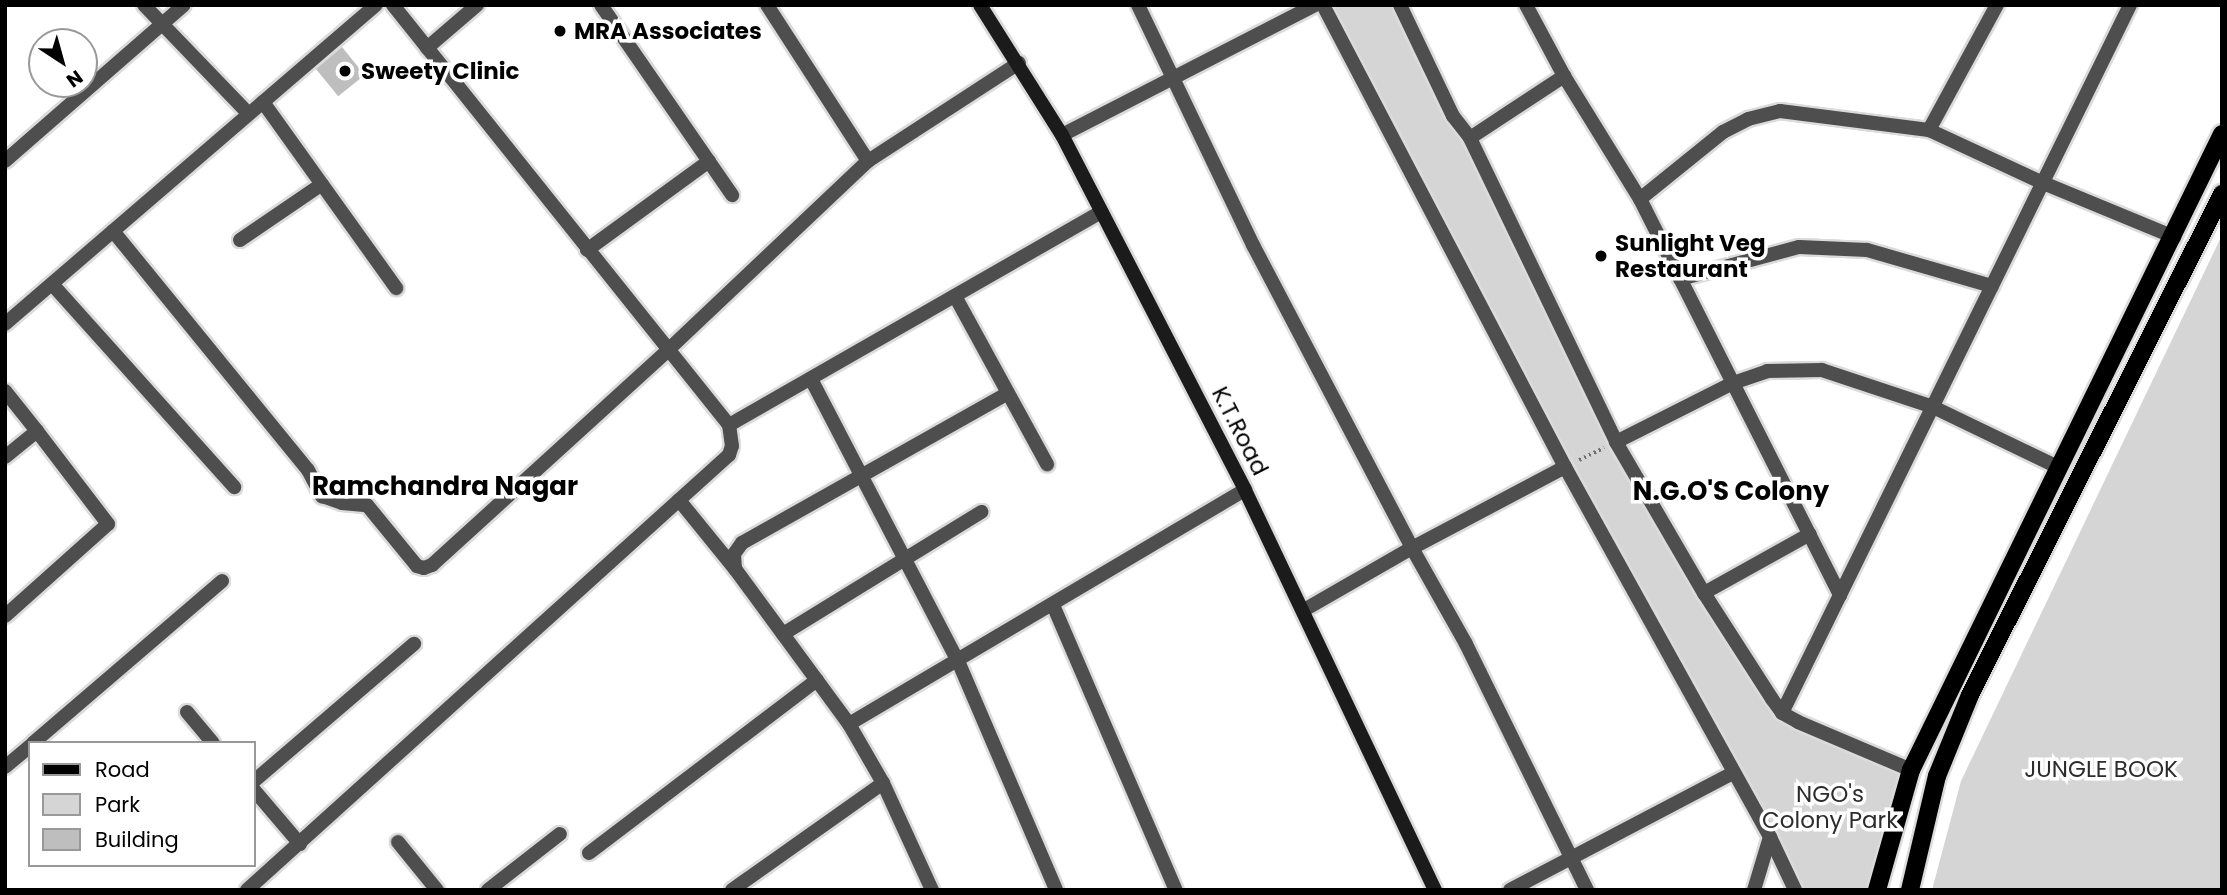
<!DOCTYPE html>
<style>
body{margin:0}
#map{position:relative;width:2227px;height:895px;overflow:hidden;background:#fff;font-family:Poppins,sans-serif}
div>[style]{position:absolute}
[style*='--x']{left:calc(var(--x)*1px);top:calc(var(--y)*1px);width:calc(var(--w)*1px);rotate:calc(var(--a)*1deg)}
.green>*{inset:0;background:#d5d5d5}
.building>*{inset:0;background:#bebebe;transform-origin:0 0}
.path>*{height:3.5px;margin-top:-1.75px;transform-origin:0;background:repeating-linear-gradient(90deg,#707070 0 2px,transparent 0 5.5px)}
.roads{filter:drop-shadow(2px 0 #dbdbdb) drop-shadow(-2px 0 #dbdbdb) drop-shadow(0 2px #dbdbdb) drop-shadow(0 -2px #dbdbdb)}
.minor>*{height:14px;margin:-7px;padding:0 7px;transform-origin:7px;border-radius:7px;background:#4e4e4e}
.tertiary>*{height:14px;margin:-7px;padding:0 7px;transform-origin:7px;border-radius:7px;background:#4e4e4e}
.secondary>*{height:14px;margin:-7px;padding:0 7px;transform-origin:7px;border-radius:7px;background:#1b1b1b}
.primary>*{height:18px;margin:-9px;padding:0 9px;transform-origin:9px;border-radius:9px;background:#000}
.dots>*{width:19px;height:19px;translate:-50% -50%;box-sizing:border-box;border:4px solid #fff;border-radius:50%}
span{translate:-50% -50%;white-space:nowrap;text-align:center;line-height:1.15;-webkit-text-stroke:7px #fff;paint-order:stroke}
.poi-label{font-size:23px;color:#000;font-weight:700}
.left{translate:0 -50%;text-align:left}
.street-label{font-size:23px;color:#000}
.park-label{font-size:23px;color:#2c2c2c}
.quarter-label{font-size:26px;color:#000;font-weight:700}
.frame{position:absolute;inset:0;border:7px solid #000;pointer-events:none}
.legend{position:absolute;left:28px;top:741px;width:228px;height:126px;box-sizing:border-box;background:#fff;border:2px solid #999;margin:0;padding:9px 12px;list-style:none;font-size:21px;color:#000}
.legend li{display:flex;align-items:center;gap:14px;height:35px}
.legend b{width:35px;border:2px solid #999}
.north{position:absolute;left:28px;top:28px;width:70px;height:70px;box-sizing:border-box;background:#fff;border:2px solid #999;border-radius:50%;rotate:144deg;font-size:19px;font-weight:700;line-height:28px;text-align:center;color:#000}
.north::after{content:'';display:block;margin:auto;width:24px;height:32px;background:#000;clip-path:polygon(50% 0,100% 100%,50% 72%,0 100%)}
</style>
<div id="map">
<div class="green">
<div style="clip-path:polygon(1323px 5px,1404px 5px,1617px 458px,1782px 713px,1911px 770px,1877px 890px,1795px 890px)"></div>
<div style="clip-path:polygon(2222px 235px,2222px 890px,1932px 890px,1961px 781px)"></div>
</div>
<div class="building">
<div style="left:342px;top:47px;width:36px;height:34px;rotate:51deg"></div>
</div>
<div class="path">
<div style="--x:1579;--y:460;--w:28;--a:-26"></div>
</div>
<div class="roads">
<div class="minor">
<div style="--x:144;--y:5;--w:151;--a:46.1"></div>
<div style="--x:601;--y:5;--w:231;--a:55.4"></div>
<div style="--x:767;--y:5;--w:186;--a:57.1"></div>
<div style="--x:1138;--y:5;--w:266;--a:64.4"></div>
<div style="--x:1253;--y:245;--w:342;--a:62.3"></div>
<div style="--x:1412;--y:548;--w:110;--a:60.6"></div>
<div style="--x:1466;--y:644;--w:274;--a:63.8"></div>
<div style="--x:1323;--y:5;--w:522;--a:62.35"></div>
<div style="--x:1565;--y:467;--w:423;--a:61"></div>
<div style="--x:1770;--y:837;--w:59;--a:64.7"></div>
<div style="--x:1400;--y:5;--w:123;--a:64.5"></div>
<div style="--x:1453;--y:116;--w:28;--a:52"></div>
<div style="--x:1470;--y:138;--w:113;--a:-33.4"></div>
<div style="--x:1526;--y:5;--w:81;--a:61.8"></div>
<div style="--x:1564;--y:76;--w:145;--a:58.3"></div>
<div style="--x:1640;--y:199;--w:107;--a:-38.9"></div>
<div style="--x:1723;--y:132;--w:28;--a:-27"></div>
<div style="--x:1748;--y:119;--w:33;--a:-14"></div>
<div style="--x:1780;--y:111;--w:150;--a:7.3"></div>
<div style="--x:1929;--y:130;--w:126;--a:24.9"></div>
<div style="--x:2043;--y:183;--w:142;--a:22.4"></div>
<div style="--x:427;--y:48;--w:66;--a:-40.7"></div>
<div style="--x:263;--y:102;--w:229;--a:54.4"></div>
<div style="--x:1929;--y:130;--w:142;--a:-61.5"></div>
<div style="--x:1062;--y:135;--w:284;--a:-27.2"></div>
<div style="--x:1470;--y:138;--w:337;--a:64.3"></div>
<div style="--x:1616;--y:442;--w:175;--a:59.8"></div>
<div style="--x:1704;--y:593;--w:126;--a:57.3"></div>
<div style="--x:1772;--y:699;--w:17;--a:54"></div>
<div style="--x:1782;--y:713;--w:18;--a:29"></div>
<div style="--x:1798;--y:722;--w:123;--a:23"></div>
<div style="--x:5;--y:161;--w:237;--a:-41.1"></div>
<div style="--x:1640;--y:199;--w:444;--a:63.2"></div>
<div style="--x:113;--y:231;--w:308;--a:50.8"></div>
<div style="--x:308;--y:470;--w:30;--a:62"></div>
<div style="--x:322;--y:496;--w:21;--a:19"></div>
<div style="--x:342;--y:503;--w:25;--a:5"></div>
<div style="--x:367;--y:505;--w:79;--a:50.7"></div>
<div style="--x:417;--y:566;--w:7;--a:16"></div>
<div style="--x:424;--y:568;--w:9;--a:-21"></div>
<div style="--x:432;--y:565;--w:318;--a:-42.3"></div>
<div style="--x:667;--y:351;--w:277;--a:-43.4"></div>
<div style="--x:868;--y:161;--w:180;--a:-33"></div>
<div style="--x:240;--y:240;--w:99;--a:-34.3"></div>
<div style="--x:587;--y:250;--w:151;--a:-36.1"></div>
<div style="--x:1680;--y:279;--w:123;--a:-15.1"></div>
<div style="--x:1799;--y:247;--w:68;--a:2.5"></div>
<div style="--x:1867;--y:250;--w:130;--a:16.1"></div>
<div style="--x:52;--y:284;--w:273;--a:48.1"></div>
<div style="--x:955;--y:296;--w:192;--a:61.3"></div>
<div style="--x:811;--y:379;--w:318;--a:62.5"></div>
<div style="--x:958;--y:661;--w:249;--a:66.8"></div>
<div style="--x:5;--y:391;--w:51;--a:51.3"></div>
<div style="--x:37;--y:431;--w:41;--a:140.9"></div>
<div style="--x:729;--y:425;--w:429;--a:-29.8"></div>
<div style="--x:1616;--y:442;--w:131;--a:-26.8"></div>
<div style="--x:1733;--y:383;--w:36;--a:-19"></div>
<div style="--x:1767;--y:371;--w:55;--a:-1"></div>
<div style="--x:1822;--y:370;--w:117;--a:18.4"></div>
<div style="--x:1933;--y:407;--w:141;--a:25.7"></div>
<div style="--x:679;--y:500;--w:89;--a:50.9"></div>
<div style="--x:1704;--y:593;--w:121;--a:-29.1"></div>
<div style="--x:1053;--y:605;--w:310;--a:66.7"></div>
<div style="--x:1304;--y:610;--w:125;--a:-29.9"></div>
<div style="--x:1412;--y:548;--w:173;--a:-27.9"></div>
<div style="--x:5;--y:616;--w:138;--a:-41.8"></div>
<div style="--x:108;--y:524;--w:117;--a:-127.4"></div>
<div style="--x:783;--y:634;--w:233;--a:-31.6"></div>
<div style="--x:187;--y:712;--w:40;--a:50"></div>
<div style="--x:1782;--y:713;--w:789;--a:-63.82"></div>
<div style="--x:849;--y:724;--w:460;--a:-30.6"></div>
<div style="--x:33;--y:743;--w:249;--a:-40.6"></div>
<div style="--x:5;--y:767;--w:33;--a:-40"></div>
<div style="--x:254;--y:781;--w:211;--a:-40.6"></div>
<div style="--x:883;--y:783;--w:118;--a:65.4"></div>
<div style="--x:254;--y:790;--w:71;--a:49.6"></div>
<div style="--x:398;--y:842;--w:62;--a:50.9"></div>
<div style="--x:589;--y:853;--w:286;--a:-37.2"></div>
<div style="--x:247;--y:890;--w:649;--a:-42.07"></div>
<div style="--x:729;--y:455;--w:9;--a:-72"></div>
<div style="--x:732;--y:446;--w:21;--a:-98"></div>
<div style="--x:729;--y:425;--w:538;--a:-128.66"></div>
<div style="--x:488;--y:890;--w:91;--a:-37.9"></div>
<div style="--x:732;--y:890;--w:185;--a:-35.3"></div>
<div style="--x:883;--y:783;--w:68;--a:-120"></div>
<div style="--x:849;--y:724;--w:192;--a:-126.3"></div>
<div style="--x:735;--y:569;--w:15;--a:-94"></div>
<div style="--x:734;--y:554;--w:14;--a:-54"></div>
<div style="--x:742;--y:543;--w:305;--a:-29.4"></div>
<div style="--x:1510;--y:890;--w:252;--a:-27.7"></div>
<div style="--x:1754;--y:890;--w:55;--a:-73.2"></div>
</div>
<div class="tertiary">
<div style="--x:5;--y:324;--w:489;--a:-40.7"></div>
</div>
<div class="secondary">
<div style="--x:980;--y:5;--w:154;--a:57.8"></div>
<div style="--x:1062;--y:135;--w:399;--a:62.7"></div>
<div style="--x:1245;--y:490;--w:443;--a:64.6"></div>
</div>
<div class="primary">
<div style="--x:1877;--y:890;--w:125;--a:-74.2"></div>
<div style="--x:1911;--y:770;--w:708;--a:-63.94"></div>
<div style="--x:1910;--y:890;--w:117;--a:-76.7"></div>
<div style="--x:1937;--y:776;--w:87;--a:-67.8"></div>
<div style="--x:1970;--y:695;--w:561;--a:-63.3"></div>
</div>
</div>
<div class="dots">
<div style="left:560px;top:31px;background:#000"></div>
<div style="left:345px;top:71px;background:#000"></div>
<div style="left:1601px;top:256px;background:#000"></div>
</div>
<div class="poi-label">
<span class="left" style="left:574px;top:31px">MRA Associates</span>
<span class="left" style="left:361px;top:71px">Sweety Clinic</span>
<span class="left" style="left:1615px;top:256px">Sunlight Veg<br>Restaurant</span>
</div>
<div class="street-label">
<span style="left:1240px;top:431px;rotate:63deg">K.T.Road</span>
</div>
<div class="park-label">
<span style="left:2101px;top:769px">JUNGLE BOOK</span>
<span style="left:1830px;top:807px">NGO's<br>Colony Park</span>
</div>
<div class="quarter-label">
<span style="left:445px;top:487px">Ramchandra Nagar</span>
<span style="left:1731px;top:492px">N.G.O'S Colony</span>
</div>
<div class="frame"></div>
<ul class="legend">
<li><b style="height:9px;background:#000"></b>Road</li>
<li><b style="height:19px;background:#d5d5d5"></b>Park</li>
<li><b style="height:19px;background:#bebebe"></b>Building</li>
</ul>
<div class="north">N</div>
</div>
